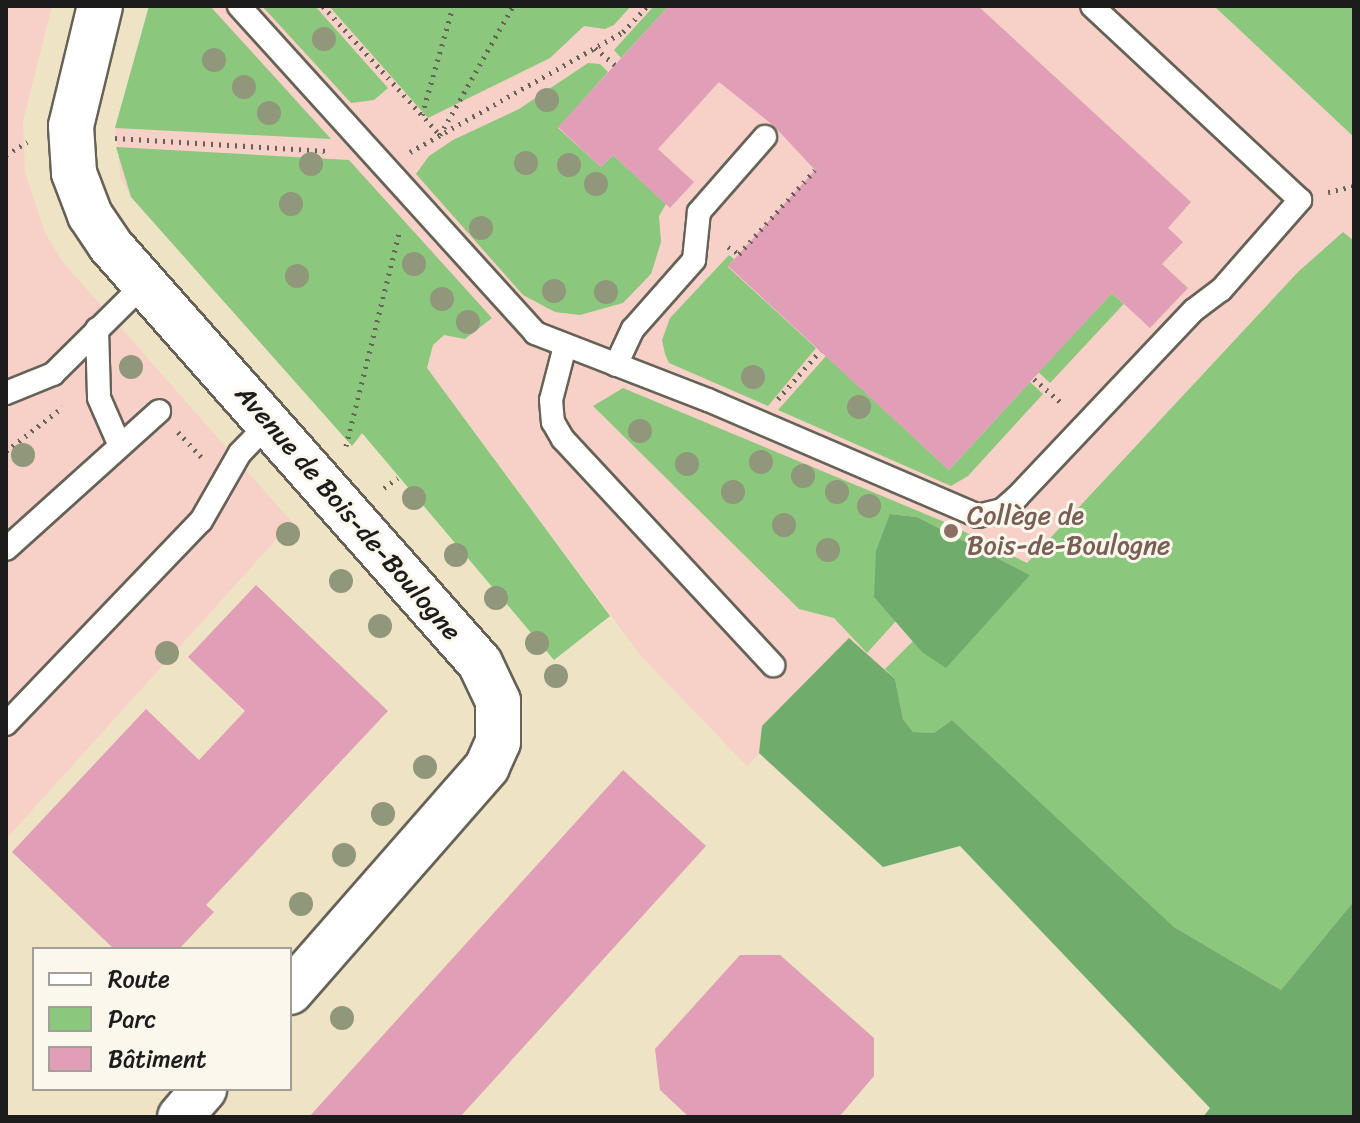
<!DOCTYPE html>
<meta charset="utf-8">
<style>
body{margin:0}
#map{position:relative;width:1360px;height:1123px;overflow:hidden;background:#eee3c4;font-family:Sriracha,sans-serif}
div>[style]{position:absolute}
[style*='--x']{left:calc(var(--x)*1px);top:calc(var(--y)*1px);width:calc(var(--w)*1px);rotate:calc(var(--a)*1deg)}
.built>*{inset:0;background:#f7d1c7}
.green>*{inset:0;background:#8bc77d;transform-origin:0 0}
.forest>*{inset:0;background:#70ac6c}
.building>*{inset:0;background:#e09fb6}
.path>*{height:5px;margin-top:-2.5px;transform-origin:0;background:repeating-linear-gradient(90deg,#666257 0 2px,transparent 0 8px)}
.roads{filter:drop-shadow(2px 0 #666257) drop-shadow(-2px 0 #666257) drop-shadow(0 2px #666257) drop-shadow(0 -2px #666257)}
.lane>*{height:22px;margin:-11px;padding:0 11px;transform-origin:11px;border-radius:11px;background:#fff}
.street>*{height:44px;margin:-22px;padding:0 22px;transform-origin:22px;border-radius:22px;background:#fff}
.trees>*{width:24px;height:24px;margin:-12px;border-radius:50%;background:#90977a}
.dots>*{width:22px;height:22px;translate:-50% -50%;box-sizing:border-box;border:4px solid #fbf7ec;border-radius:50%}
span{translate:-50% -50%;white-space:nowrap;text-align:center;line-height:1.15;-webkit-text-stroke:6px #fbf7ec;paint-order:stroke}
.street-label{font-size:26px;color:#1c1c1c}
.education-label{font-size:26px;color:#785e54}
.left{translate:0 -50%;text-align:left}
.frame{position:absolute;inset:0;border:8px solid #1c1c1c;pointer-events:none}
.legend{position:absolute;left:32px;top:947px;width:260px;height:144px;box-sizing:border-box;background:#fbf7ec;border:2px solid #a29f99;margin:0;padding:10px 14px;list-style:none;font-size:24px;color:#1c1c1c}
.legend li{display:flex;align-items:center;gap:16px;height:40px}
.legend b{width:40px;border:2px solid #a29f99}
</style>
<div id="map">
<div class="built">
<div style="clip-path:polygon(6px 6px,52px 6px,23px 121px,25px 173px,45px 233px,62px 261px,292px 522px,6px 839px)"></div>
<div style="clip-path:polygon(149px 6px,1354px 6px,1354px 945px,1211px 1108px,960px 845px,883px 867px,759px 754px,747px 766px,641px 656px,427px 368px,352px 446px,131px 197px,121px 179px,115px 128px)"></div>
</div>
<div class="green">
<div style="clip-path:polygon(149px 6px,210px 6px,331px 139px,115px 128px)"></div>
<div style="clip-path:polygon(262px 6px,315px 6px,388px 88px,374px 100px,351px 103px)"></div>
<div style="clip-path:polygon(329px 6px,631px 6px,614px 25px,605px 29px,584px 26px,550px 58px,428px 118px)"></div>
<div style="clip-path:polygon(654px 6px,669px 6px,621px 58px,614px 50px)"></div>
<div style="clip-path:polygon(1214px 6px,1354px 6px,1354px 137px)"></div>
<div style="clip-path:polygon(588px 63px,600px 64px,608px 72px,558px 128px,601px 167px,613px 155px,666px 204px,659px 216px,661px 242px,651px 274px,623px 303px,580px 315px,555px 312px,523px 295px,416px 174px,429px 156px,453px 140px,519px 109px)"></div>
<div style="clip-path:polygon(116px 147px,349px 160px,492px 318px,465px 339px,444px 335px,433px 345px,427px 368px,610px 616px,554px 660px,362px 433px,352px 446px,131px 197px)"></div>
<div style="clip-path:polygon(1343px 232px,1354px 241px,1354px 901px,1281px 990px,1174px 927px,952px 720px,934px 733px,913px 732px,903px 719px,895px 679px,885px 669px,914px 640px,922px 652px,1030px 575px,917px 517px,890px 514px,874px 596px,896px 621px,867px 653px,834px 618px,799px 609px,593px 406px,623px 388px,947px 523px,1027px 563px,1298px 272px)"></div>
<div style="clip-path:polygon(729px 255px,734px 259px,728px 267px,816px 348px,768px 406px,669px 363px,665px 354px,662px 340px,670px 318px)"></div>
<div style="left:1112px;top:293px;width:16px;height:108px;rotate:43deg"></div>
<div style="clip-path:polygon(826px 356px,949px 470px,1030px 382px,1043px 394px,968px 476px,951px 486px,778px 410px)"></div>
</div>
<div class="forest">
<div style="clip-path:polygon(890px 514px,917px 517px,1030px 575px,946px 668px,922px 652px,874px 597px,876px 551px)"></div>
<div style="clip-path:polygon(849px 638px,895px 679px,903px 719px,913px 732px,934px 733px,952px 720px,1174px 927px,1281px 990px,1354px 901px,1354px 1117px,1203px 1117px,1210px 1108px,960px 846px,883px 867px,759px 753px,762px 726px)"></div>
</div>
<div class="building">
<div style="clip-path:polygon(669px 6px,978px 6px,1191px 202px,1168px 228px,1183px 242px,1162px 264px,1188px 288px,1150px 328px,1112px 293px,949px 470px,728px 266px,815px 170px,774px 126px,719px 82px,658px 149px,694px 182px,670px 208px,613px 155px,601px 167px,558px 127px)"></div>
<div style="clip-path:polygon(256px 585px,388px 711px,206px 905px,214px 912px,179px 949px,114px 949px,12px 852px,146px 709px,199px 760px,245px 711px,188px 657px)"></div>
<div style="clip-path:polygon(623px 770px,706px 846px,460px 1117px,309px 1117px)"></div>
<div style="clip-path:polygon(740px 955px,780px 955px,874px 1038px,874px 1076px,839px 1117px,689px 1117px,660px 1090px,655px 1049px)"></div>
</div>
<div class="path">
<div style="--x:323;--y:6;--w:174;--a:47.8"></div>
<div style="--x:440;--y:135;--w:148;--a:-60.5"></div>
<div style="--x:595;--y:48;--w:26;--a:40"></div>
<div style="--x:422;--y:115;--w:113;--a:-74.1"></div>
<div style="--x:115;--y:138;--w:213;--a:3.5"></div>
<div style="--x:410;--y:152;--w:244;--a:-29.4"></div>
<div style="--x:623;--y:32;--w:35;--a:-47"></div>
<div style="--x:6;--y:155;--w:25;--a:-32"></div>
<div style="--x:1328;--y:192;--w:27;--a:-13"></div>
<div style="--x:728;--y:247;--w:13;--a:32"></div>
<div style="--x:739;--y:254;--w:113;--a:-47.9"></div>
<div style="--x:1034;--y:379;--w:38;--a:41"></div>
<div style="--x:778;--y:399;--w:64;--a:-48.8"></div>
<div style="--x:178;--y:432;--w:34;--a:47"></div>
<div style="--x:346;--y:446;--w:223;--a:-76"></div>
<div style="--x:6;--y:451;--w:72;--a:-37.7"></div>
<div style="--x:384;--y:488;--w:17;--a:-36"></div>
</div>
<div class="roads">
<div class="lane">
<div style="--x:239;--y:6;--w:441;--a:47.8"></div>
<div style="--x:535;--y:333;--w:186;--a:21.2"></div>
<div style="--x:708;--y:400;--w:294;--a:23.2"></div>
<div style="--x:978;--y:516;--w:25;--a:-14"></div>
<div style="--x:1002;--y:510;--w:20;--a:-41"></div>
<div style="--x:1017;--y:497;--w:257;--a:-46.6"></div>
<div style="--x:1194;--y:310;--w:34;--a:-37"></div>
<div style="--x:1221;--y:290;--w:120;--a:-48.7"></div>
<div style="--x:1300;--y:200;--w:284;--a:-137"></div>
<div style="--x:97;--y:329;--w:69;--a:88.3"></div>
<div style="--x:99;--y:398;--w:52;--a:66.4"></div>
<div style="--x:565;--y:346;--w:56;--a:104.5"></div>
<div style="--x:551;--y:400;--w:22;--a:85"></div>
<div style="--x:553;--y:422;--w:20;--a:60"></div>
<div style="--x:563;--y:439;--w:309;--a:47.1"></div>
<div style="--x:616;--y:365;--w:40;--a:-65"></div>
<div style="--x:633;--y:329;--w:92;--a:-48.5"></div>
<div style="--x:694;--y:260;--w:48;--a:-84.1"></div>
<div style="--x:699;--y:212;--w:100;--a:-48.7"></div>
<div style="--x:6;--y:393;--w:51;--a:-22"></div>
<div style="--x:53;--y:374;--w:129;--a:-44.7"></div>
<div style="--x:6;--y:549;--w:206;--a:-42"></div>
<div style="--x:6;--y:724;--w:281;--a:-46.2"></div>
<div style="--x:201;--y:521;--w:78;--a:-60.2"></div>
<div style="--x:240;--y:453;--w:42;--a:-46"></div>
</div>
<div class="street">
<div style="--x:100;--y:6;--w:123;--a:103.6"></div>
<div style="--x:71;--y:126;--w:47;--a:86.3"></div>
<div style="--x:74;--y:173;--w:45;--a:69.1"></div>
<div style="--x:90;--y:215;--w:36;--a:56"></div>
<div style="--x:110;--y:245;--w:558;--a:48.49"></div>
<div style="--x:480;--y:663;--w:42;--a:64.7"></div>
<div style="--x:498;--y:701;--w:41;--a:90"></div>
<div style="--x:498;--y:742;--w:27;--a:114"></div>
<div style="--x:487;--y:767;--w:299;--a:131.2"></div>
<div style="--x:180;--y:1117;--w:37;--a:-49"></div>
</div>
</div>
<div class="trees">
<div style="left:324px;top:39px"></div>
<div style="left:214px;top:60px"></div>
<div style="left:244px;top:87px"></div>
<div style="left:547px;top:100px"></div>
<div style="left:269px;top:113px"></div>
<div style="left:526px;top:163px"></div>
<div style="left:311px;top:164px"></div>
<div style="left:569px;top:165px"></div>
<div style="left:596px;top:184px"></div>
<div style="left:291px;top:204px"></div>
<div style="left:481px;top:228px"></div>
<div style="left:414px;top:264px"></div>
<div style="left:297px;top:276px"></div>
<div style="left:554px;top:291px"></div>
<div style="left:606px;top:292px"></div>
<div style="left:442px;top:299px"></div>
<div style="left:468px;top:322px"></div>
<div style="left:131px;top:367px"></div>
<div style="left:753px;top:377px"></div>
<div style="left:859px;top:407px"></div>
<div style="left:640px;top:431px"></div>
<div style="left:23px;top:455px"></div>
<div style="left:761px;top:462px"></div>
<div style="left:687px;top:464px"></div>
<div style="left:803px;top:476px"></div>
<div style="left:733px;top:492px"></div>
<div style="left:837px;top:492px"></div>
<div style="left:414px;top:498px"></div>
<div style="left:869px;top:506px"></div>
<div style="left:784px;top:525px"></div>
<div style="left:288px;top:534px"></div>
<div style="left:828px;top:550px"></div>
<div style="left:456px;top:555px"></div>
<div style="left:341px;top:581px"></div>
<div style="left:496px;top:598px"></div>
<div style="left:380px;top:626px"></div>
<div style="left:537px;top:643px"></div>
<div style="left:167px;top:653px"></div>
<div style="left:556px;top:676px"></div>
<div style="left:425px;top:767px"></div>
<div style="left:383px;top:814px"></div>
<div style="left:344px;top:855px"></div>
<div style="left:301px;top:904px"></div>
<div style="left:342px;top:1018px"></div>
</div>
<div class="dots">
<div style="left:951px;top:531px;background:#8d6e63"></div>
</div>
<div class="street-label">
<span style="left:348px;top:513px;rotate:49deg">Avenue de Bois-de-Boulogne</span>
</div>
<div class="education-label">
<span class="left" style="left:967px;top:531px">Collège de<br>Bois-de-Boulogne</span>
</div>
<div class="frame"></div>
<ul class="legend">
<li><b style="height:10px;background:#fff"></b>Route</li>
<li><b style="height:22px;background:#8bc77d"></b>Parc</li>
<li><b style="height:22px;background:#e09fb6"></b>Bâtiment</li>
</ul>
</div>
